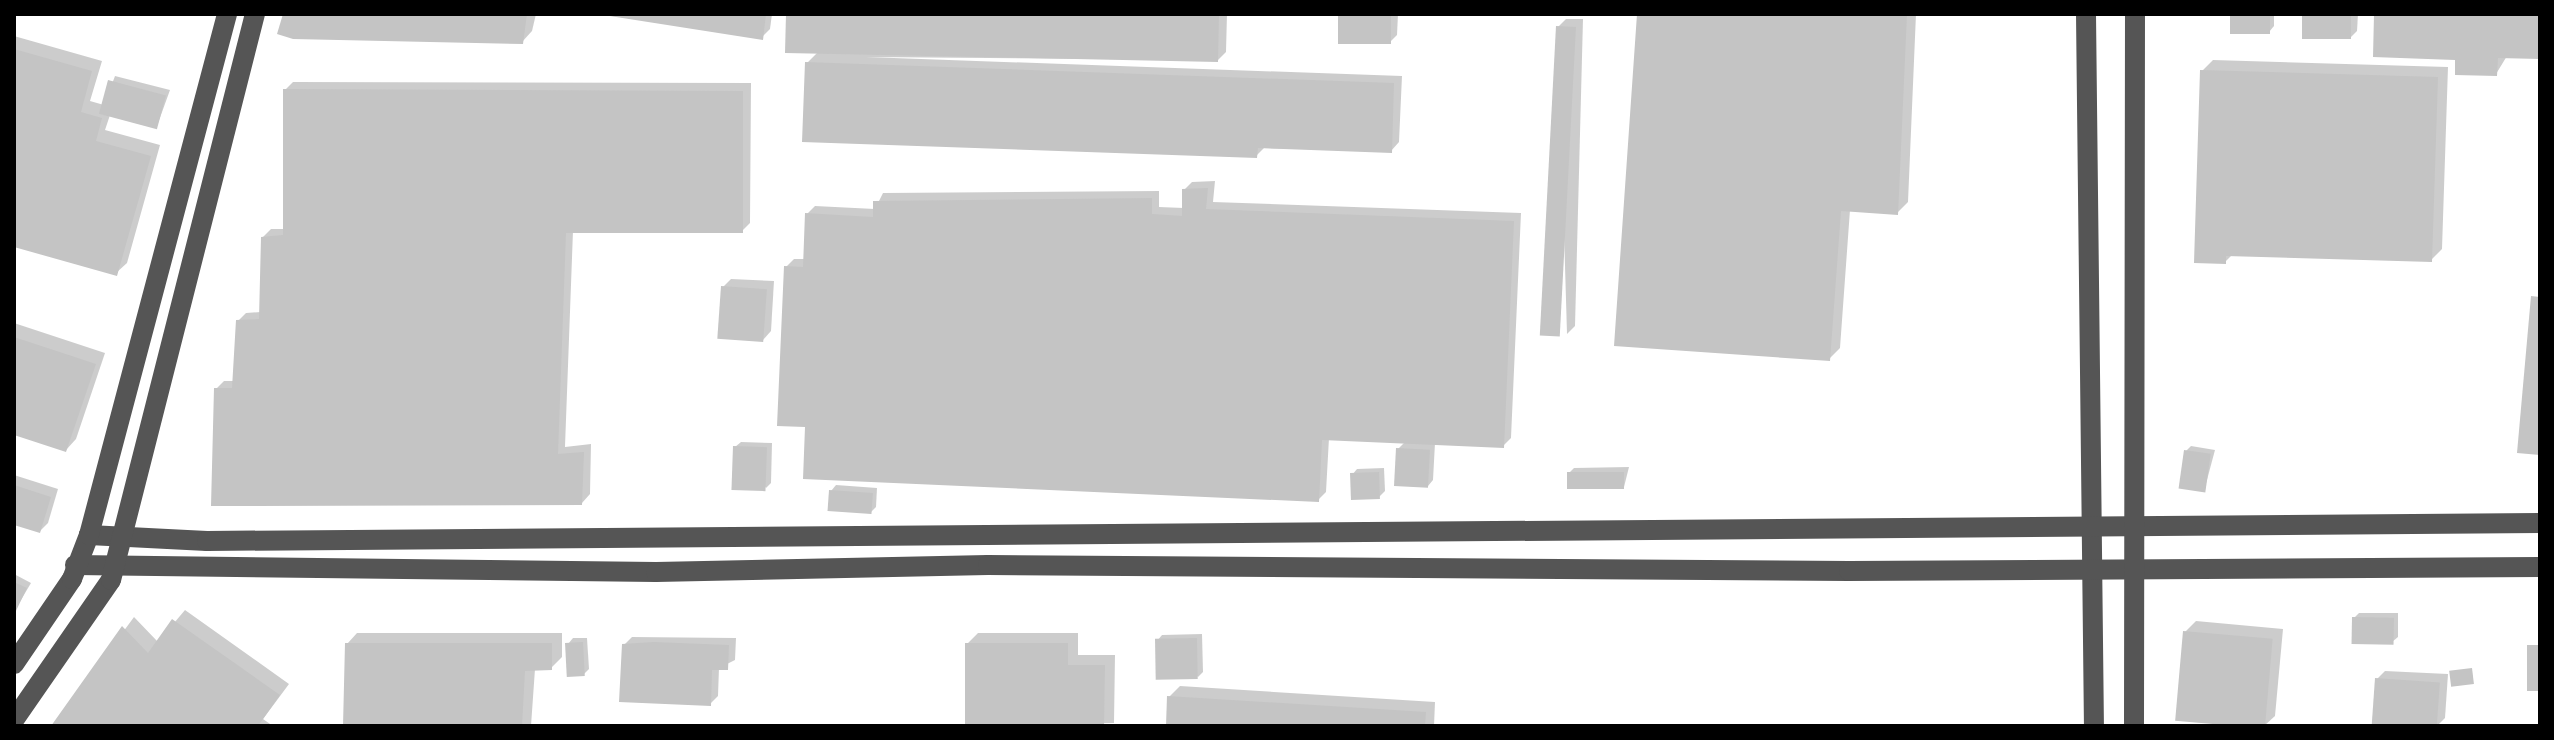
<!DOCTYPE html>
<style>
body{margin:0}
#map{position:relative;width:2554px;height:740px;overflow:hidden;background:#fff;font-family:"Exo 2",sans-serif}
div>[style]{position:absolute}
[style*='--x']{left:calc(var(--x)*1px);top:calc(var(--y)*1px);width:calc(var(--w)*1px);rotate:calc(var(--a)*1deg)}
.shadow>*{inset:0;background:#0003}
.building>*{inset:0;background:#c4c4c4;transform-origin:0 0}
.minor>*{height:20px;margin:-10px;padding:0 10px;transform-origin:10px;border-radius:10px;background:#555}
span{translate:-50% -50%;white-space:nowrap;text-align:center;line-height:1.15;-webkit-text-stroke:7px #fff;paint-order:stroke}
.frame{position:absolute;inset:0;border:16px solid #000;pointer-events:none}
</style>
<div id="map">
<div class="shadow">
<div style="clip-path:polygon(285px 14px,536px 14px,532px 31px,522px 42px)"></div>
<div style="clip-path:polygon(598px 14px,772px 14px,770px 29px,762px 37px)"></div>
<div style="clip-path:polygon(788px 14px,1227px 14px,1226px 52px,1218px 60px,866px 57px,1402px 76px,1399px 142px,1391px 151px,1264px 148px,1256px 156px,807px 63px,818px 52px)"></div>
<div style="clip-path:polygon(1340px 14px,1398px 14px,1397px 35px,1389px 43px)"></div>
<div style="clip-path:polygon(1639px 14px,1916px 14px,1908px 202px,1897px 213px,1850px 210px,1840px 348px,1829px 359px)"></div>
<div style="clip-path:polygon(2232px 14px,2274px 14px,2274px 26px,2269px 32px)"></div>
<div style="clip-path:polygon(2304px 14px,2358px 14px,2357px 31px,2349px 39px)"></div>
<div style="clip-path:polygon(2376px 14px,2540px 14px,2540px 57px,2507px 56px,2496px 74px)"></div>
<div style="clip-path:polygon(1566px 19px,1583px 19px,1575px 326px,1567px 334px,1558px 27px)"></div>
<div style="clip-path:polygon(14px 36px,102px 61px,90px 101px,104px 105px,115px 76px,170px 90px,157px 126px,110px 115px,105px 130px,160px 145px,127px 263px,116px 273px,14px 245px)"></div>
<div style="clip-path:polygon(2213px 60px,2448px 67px,2442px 249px,2431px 260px,2233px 254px,2225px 262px,2202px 71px)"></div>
<div style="clip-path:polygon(293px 82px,751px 83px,750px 223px,742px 231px,573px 231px,565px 447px,591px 444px,590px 494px,582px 503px,216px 389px,224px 381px,235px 381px,238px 321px,246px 313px,261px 312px,263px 237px,271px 229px,285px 229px,285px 90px)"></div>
<div style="clip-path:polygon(1215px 181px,1213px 202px,1521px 213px,1511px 438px,1503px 446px,1435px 443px,1433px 480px,1428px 486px,1398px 449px,1406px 441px,1329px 438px,1326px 492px,1318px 500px,807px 425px,786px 267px,794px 259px,805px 259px,807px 214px,815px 206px,875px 209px,883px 193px,1159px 191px,1159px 207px,1184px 208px,1184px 190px,1192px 182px)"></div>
<div style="clip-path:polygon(731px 279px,774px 281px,771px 331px,763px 340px,723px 287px)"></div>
<div style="clip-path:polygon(14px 323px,105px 353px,76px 439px,66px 450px,14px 433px)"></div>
<div style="clip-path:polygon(741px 442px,772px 443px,771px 483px,766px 488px,735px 447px)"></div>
<div style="clip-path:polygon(2191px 446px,2215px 450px,2204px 491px,2186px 451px)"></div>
<div style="clip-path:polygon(1629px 467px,1624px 487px,1569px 473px,1574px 468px)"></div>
<div style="clip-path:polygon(1384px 468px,1385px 491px,1379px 497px,1352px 475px,1357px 469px)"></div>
<div style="clip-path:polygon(14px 475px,58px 489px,48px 523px,40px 531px,14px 523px)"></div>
<div style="clip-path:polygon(836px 485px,877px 488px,876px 507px,871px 512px,831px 491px)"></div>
<div style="clip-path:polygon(14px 574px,31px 583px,15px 610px,14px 610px)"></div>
<div style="clip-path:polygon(185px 610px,289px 684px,263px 719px,273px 726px,54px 726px,134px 617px,158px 642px)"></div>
<div style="clip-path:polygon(2359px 613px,2398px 613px,2398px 637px,2392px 642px,2354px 618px)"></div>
<div style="clip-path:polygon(2196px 621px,2283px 629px,2275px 716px,2264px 726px,2177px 719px,2185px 632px)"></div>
<div style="clip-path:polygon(357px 633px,562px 633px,562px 657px,551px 668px,535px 669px,531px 726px,345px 726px,347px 644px)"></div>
<div style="clip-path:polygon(978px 633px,1078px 633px,1078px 655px,1115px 655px,1114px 723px,967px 726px,967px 644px)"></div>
<div style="clip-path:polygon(1202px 634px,1203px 672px,1198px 677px,1157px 641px,1162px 635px)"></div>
<div style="clip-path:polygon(632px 637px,736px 638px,735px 660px,719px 668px,718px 696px,710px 704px,624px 645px)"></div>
<div style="clip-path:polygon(573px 638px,587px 638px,589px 669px,584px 674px,568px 644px)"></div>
<div style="clip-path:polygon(2385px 671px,2448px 674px,2445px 718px,2437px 726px,2377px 679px)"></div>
<div style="clip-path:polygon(1180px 686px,1435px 702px,1434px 726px,1167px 726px,1169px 697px)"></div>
</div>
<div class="building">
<div style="clip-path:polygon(283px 14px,527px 14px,523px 44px,293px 39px,277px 34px)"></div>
<div style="clip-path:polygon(597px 14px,766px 14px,763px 40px)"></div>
<div style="clip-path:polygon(786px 14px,1219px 14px,1218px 62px,785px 53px)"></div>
<div style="left:1338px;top:14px;width:53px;height:30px"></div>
<div style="clip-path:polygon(1637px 14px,1907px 14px,1898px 215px,1841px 211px,1830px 361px,1614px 346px)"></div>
<div style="left:2230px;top:14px;width:40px;height:20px"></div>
<div style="left:2302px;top:14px;width:49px;height:25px"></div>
<div style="clip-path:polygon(2374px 14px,2540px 14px,2540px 59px,2498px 58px,2497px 76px,2455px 75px,2455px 60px,2373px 57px)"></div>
<div style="left:1556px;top:26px;width:20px;height:310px;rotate:3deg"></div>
<div style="clip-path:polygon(14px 49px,92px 71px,81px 112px,102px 118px,96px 141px,151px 156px,117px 276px,14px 247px)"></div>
<div style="clip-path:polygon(805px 62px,1394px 83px,1392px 153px,1258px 148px,1257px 158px,802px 142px)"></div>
<div style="clip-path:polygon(2200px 70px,2438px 77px,2432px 262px,2226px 256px,2226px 264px,2194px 263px)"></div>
<div style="left:108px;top:80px;width:60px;height:35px;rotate:15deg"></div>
<div style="clip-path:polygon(283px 89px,743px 91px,743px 233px,566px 233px,558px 454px,584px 452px,582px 505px,211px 506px,214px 388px,232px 388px,236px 320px,259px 319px,261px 237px,283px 235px)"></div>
<div style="clip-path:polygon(1208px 188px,1206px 209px,1514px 221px,1504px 448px,1322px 440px,1319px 502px,803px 479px,805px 427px,777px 426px,784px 266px,803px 267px,805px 213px,873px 217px,873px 201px,1152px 198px,1152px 214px,1182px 216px,1182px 189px)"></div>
<div style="left:721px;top:286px;width:46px;height:53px;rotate:4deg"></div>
<div style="clip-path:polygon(2531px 296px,2540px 297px,2540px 455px,2517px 453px)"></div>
<div style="clip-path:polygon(14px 337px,96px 364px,66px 452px,14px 435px)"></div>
<div style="left:733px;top:446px;width:34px;height:44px;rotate:2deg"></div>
<div style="left:1396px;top:448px;width:34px;height:38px;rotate:3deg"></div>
<div style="left:2184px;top:450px;width:27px;height:39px;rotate:8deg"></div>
<div style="left:1379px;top:472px;width:27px;height:29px;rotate:88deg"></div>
<div style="left:1624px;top:472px;width:17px;height:57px;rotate:90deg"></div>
<div style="clip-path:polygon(14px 485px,51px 497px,40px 533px,14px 525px)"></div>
<div style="left:829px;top:490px;width:44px;height:21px;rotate:4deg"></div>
<div style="clip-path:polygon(14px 582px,27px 588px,14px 615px)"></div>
<div style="left:2352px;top:617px;width:42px;height:27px;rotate:1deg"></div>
<div style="clip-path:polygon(172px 619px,280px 695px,258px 726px,51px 726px,122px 626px,148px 653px)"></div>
<div style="left:2183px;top:631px;width:90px;height:90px;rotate:5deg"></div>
<div style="left:1197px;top:638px;width:41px;height:42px;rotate:89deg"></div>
<div style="left:583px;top:642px;width:34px;height:18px;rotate:87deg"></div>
<div style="clip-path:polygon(654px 642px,729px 645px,728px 670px,712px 670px,711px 706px,619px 702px,622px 644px)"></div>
<div style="clip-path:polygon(345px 643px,552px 643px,552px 670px,525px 671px,522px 726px,343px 726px)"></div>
<div style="clip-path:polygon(965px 643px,1068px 643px,1068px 665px,1105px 665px,1104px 726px,965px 726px)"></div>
<div style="left:2540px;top:645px;width:46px;height:13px;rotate:90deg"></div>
<div style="left:2472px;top:668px;width:16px;height:23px;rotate:83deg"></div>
<div style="left:2375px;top:678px;width:65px;height:46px;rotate:4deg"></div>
<div style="clip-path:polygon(1167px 696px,1426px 712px,1425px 726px,1166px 726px)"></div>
</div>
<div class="minor">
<div style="--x:2086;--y:14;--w:712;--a:89.36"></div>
<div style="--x:89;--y:535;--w:118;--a:2.9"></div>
<div style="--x:207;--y:541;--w:2333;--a:-0.44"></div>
<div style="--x:75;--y:565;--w:581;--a:0.69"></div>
<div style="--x:656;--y:572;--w:332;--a:-1.2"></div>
<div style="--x:988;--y:565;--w:861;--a:0.4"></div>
<div style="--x:1849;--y:571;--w:691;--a:-0.33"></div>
<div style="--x:14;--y:664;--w:103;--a:-55.7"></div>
<div style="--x:72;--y:579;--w:47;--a:-68.9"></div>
<div style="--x:89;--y:535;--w:539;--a:-75.16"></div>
<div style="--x:14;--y:720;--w:170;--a:-55.3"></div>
<div style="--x:111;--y:580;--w:584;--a:-75.73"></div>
<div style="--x:2134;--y:726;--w:712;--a:-89.92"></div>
</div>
<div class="frame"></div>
</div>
